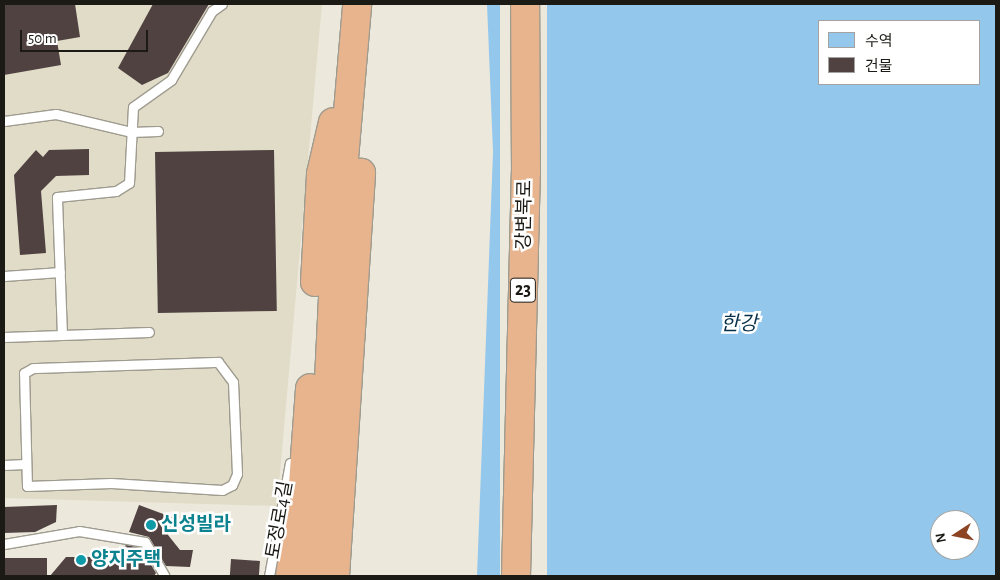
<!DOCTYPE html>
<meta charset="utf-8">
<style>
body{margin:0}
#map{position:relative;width:1000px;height:580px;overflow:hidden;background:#ece9dc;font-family:"Alegreya Sans","Noto Sans KR",sans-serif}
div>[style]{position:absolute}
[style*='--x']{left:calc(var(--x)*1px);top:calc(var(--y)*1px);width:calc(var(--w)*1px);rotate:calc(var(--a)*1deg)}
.built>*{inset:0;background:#e1dcc8}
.water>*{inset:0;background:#94c7ec}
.pier>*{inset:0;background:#ece9dc;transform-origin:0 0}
.building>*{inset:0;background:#4f4241;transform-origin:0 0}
.roads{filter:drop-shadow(1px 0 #9e9b8f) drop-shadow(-1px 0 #9e9b8f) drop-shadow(0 1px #9e9b8f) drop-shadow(0 -1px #9e9b8f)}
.service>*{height:9px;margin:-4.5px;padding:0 4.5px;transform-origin:4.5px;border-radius:4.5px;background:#fff}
.trunk>*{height:28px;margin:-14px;padding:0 14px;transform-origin:14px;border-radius:14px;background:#e8b48e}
.dots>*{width:14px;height:14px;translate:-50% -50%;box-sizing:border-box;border:2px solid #fff;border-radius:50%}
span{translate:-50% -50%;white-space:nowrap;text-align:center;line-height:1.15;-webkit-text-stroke:5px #fff;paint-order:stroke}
.shield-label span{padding:1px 4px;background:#fff;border:1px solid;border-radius:4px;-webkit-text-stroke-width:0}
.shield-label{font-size:18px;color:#1b1a15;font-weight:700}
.street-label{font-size:19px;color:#1b1a15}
.culture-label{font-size:19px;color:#0d838f;font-weight:700}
.left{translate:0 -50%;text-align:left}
.water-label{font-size:20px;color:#07314a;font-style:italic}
.frame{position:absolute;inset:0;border:5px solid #1b1a15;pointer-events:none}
.legend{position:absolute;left:818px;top:20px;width:162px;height:65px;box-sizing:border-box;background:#fff;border:1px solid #a4a3a1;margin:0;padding:6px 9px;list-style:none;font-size:15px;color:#1b1a15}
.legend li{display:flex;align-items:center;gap:10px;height:25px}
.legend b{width:25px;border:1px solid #a4a3a1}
.north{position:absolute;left:930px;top:510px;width:50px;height:50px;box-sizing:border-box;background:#fff;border:1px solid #a4a3a1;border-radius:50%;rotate:259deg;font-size:14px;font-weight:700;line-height:20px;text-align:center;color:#1b1a15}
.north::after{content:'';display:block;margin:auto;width:18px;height:22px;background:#8c4422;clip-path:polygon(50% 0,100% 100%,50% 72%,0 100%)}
.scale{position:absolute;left:20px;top:30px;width:128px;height:22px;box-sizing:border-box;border:2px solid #1b1a15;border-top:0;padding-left:6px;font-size:15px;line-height:18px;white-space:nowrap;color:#1b1a15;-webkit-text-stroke:4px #fff;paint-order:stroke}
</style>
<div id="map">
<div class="built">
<div style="clip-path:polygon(4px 4px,322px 4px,277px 506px,4px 498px)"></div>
</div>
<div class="water">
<div style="clip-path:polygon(evenodd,487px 4px,996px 4px,996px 576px,477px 576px,493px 152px,487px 4px,819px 21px,979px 21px,979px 84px,819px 84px,819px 21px,487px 4px,940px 520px,970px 520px,970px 550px,940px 550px,940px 520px)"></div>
</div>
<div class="pier">
<div style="left:500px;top:4px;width:47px;height:572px"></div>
</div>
<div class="building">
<div style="clip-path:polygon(4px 4px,75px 4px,80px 37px,57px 41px,61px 65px,4px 75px)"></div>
<div style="clip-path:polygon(153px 4px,209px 4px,168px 73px,142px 85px,118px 68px)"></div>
<div style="clip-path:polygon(89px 149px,89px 175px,56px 176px,41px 191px,46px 253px,20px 255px,14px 175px,36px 150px,43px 157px,49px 150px)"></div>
<div style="left:274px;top:150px;width:161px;height:119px;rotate:89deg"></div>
<div style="clip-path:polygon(57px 505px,56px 522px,35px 532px,4px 533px,4px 507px)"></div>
<div style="clip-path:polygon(139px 505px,174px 518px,168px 535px,180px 550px,193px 550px,190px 567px,166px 566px,149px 537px,129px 532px)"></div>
<div style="clip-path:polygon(126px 545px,141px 548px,156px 573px,154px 576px,50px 576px,66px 557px,92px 557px,104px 568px)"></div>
<div style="left:4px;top:558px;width:43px;height:18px"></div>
<div style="left:231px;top:559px;width:29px;height:17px;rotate:4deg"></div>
</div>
<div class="roads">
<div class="service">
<div style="--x:4;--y:121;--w:52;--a:-7.7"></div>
<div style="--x:56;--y:114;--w:77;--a:13.5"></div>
<div style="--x:131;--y:132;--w:27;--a:-2"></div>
<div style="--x:4;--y:276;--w:56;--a:-4.1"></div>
<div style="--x:62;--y:335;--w:138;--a:-92.1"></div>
<div style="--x:57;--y:197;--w:59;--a:-5.8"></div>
<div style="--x:116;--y:191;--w:15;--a:-32"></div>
<div style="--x:129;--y:183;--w:76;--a:-87"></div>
<div style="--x:133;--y:107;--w:47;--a:-35.4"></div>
<div style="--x:171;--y:80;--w:80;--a:-59.3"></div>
<div style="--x:212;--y:11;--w:12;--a:-35"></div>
<div style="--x:4;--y:337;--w:145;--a:-2"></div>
<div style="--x:218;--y:362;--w:25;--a:53"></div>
<div style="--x:233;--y:382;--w:92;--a:87.5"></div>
<div style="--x:237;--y:474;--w:12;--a:114"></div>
<div style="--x:232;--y:485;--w:11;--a:153"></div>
<div style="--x:222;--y:490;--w:111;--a:-176.4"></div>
<div style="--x:111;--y:483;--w:84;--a:178"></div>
<div style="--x:27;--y:486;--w:113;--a:-91.5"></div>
<div style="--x:24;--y:373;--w:10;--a:-29"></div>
<div style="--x:33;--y:368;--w:185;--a:-1.9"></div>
<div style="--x:4;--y:465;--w:21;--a:-3"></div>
<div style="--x:4;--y:544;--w:76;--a:-9.8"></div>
<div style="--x:79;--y:531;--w:67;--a:9.5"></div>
<div style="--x:145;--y:542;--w:39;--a:60"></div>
<div style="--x:269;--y:576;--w:115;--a:-79.5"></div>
</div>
<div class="trunk">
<div style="--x:315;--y:282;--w:108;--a:-86.8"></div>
<div style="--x:321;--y:174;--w:53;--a:-77"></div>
<div style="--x:290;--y:576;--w:79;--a:-81.3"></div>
<div style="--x:302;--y:498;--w:110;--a:-85.8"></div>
<div style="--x:311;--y:576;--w:75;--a:-80.8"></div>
<div style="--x:323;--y:502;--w:227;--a:-87.2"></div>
<div style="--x:334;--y:275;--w:272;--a:-85.1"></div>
<div style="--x:335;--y:576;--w:404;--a:-86.3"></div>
<div style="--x:516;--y:576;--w:404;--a:-88.6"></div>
<div style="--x:526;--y:172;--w:168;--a:-90.3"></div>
</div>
</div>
<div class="dots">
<div style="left:151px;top:525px;background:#0f9aa8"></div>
<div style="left:81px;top:560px;background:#0f9aa8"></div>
</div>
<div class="shield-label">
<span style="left:523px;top:290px">23</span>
</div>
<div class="street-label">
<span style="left:525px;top:215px;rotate:-89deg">강변북로</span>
<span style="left:280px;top:520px;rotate:-80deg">토정로4길</span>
</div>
<div class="culture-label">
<span class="left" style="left:161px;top:525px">신성빌라</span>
<span class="left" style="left:91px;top:560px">양지주택</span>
</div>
<div class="water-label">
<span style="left:739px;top:324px">한강</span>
</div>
<div class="frame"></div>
<ul class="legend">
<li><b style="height:14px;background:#94c7ec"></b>수역</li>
<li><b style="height:14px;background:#4f4241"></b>건물</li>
</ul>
<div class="north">N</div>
<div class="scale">50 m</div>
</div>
